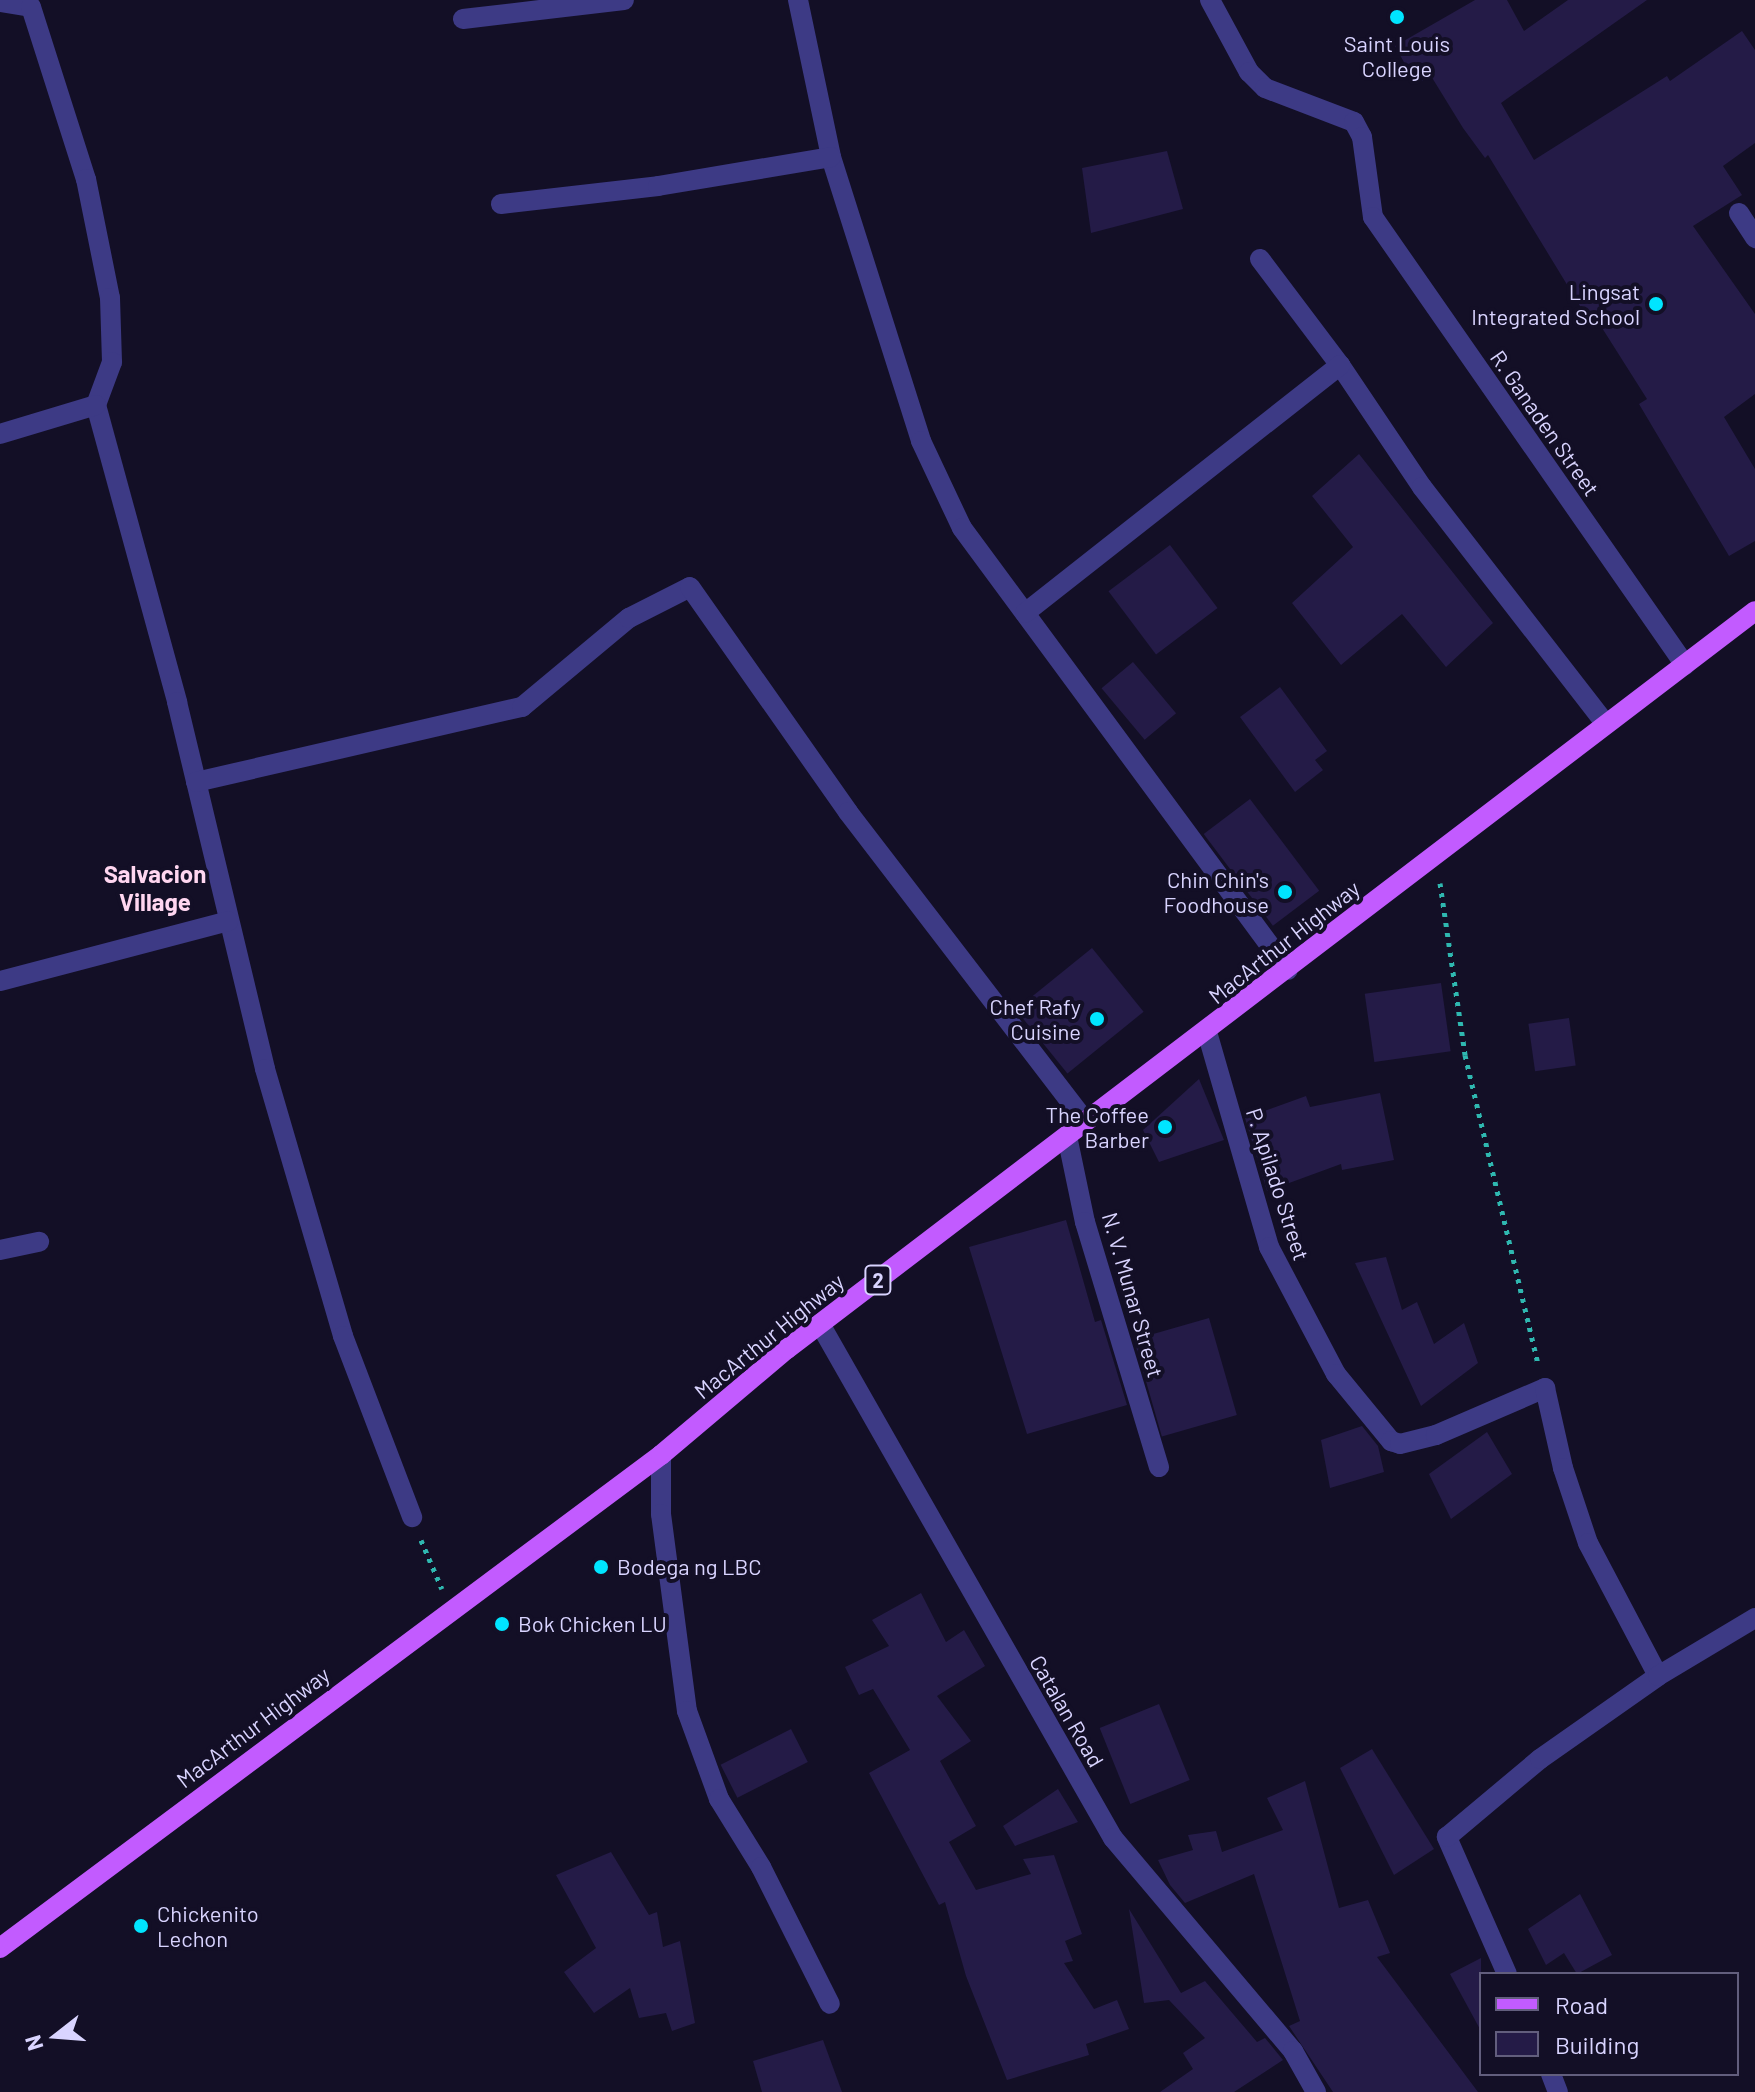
<!DOCTYPE html>
<style>
body{margin:0}
#map{position:relative;width:1755px;height:2092px;overflow:hidden;background:#130f26;font-family:Barlow,sans-serif}
div>[style]{position:absolute}
[style*='--x']{left:calc(var(--x)*1px);top:calc(var(--y)*1px);width:calc(var(--w)*1px);rotate:calc(var(--a)*1deg)}
.building>*{inset:0;background:#241b47;transform-origin:0 0}
.path>*{height:5px;margin-top:-2.5px;transform-origin:0;background:repeating-linear-gradient(90deg,#2fb8b0 0 4px,transparent 0 10px)}
.minor>*{height:20px;margin:-10px;padding:0 10px;transform-origin:10px;border-radius:10px;background:#3d3a85}
.major>*{height:20px;margin:-10px;padding:0 10px;transform-origin:10px;border-radius:10px;background:#c25bff}
.dots>*{width:22px;height:22px;translate:-50% -50%;box-sizing:border-box;border:4px solid #130f26;border-radius:50%}
span{translate:-50% -50%;white-space:nowrap;text-align:center;line-height:1.15;-webkit-text-stroke:8px #130f26;paint-order:stroke}
.shield-label span{padding:2px 6px;background:#130f26;border:2px solid;border-radius:6px;-webkit-text-stroke-width:0}
.shield-label{font-size:20px;color:#d9d4ff;font-weight:700}
.poi-label{font-size:22px;color:#d9d4ff}
.right{translate:-100% -50%;text-align:right}
.left{translate:0 -50%;text-align:left}
.street-label{font-size:22px;color:#d9d4ff}
.neighbourhood-label{font-size:24px;color:#ffd6f0;font-weight:700}
.legend{position:absolute;left:1479px;top:1972px;width:260px;height:104px;box-sizing:border-box;background:#130f26;border:2px solid #625e7d;margin:0;padding:10px 14px;list-style:none;font-size:24px;color:#d9d4ff}
.legend li{display:flex;align-items:center;gap:16px;height:40px}
.legend b{width:40px;border:2px solid #625e7d}
.north{position:absolute;left:16px;top:1996px;width:80px;height:80px;-webkit-text-stroke:6px #130f26;paint-order:stroke;rotate:253deg;font-size:22px;font-weight:700;line-height:32px;text-align:center;color:#d9d4ff}
.north::after{content:'';display:block;margin:auto;width:28px;height:36px;background:#d9d4ff;clip-path:polygon(50% 0,100% 100%,50% 72%,0 100%)}
</style>
<div id="map">
<div class="building">
<div style="clip-path:polygon(1475px 0,1507px 0,1524px 31px,1568px 0,1647px 0,1501px 103px,1534px 160px,1667px 76px,1670px 81px,1742px 31px,1755px 50px,1755px 143px,1723px 166px,1742px 195px,1693px 226px,1755px 314px,1755px 394px,1724px 417px,1755px 469px,1755px 541px,1729px 556px,1639px 404px,1647px 399px,1597px 320px,1591px 324px,1488px 155px,1485px 158px,1463px 128px,1431px 76px,1416px 84px,1395px 46px)"></div>
<div style="clip-path:polygon(1167px 151px,1183px 209px,1091px 233px,1082px 168px)"></div>
<div style="clip-path:polygon(1359px 454px,1493px 623px,1446px 667px,1402px 614px,1341px 665px,1292px 603px,1353px 547px,1312px 496px)"></div>
<div style="left:1170px;top:545px;width:79px;height:77px;rotate:53deg"></div>
<div style="left:1133px;top:662px;width:67px;height:41px;rotate:50deg"></div>
<div style="clip-path:polygon(1280px 687px,1327px 751px,1315px 760px,1323px 770px,1295px 792px,1240px 717px)"></div>
<div style="left:1250px;top:799px;width:115px;height:58px;rotate:53deg"></div>
<div style="left:1092px;top:948px;width:82px;height:98px;rotate:51deg"></div>
<div style="left:1441px;top:983px;width:69px;height:77px;rotate:82deg"></div>
<div style="left:1569px;top:1018px;width:48px;height:41px;rotate:82deg"></div>
<div style="clip-path:polygon(1199px 1079px,1224px 1140px,1159px 1162px,1143px 1130px)"></div>
<div style="clip-path:polygon(1380px 1093px,1394px 1160px,1342px 1170px,1341px 1164px,1267px 1191px,1245px 1118px,1306px 1096px,1310px 1107px)"></div>
<div style="clip-path:polygon(1066px 1220px,1095px 1322px,1101px 1320px,1127px 1405px,1027px 1434px,969px 1247px)"></div>
<div style="clip-path:polygon(1386px 1257px,1402px 1310px,1417px 1302px,1434px 1344px,1464px 1323px,1478px 1363px,1421px 1406px,1355px 1263px)"></div>
<div style="left:1209px;top:1318px;width:101px;height:78px;rotate:74deg"></div>
<div style="clip-path:polygon(1362px 1426px,1378px 1446px,1384px 1472px,1330px 1488px,1321px 1440px)"></div>
<div style="clip-path:polygon(1487px 1432px,1512px 1474px,1451px 1519px,1429px 1474px)"></div>
<div style="clip-path:polygon(921px 1593px,946px 1642px,964px 1630px,985px 1666px,937px 1696px,971px 1741px,940px 1761px,976px 1826px,949px 1842px,976px 1890px,1031px 1874px,1023px 1859px,1054px 1855px,1082px 1934px,1065px 1941px,1073px 1961px,1064px 1963px,1094px 2009px,1117px 2000px,1129px 2029px,1086px 2044px,1089px 2055px,1007px 2080px,966px 1976px,945px 1902px,939px 1905px,869px 1773px,910px 1750px,873px 1689px,859px 1695px,845px 1667px,889px 1646px,872px 1620px)"></div>
<div style="left:1159px;top:1704px;width:82px;height:64px;rotate:68deg"></div>
<div style="left:791px;top:1729px;width:37px;height:79px;rotate:63deg"></div>
<div style="clip-path:polygon(1372px 1749px,1434px 1849px,1394px 1875px,1340px 1768px)"></div>
<div style="clip-path:polygon(1305px 1781px,1339px 1908px,1368px 1900px,1390px 1953px,1377px 1957px,1478px 2092px,1333px 2092px,1289px 2026px,1300px 2021px,1254px 1874px,1185px 1903px,1170px 1885px,1158px 1860px,1193px 1850px,1188px 1835px,1216px 1831px,1222px 1852px,1283px 1830px,1267px 1798px)"></div>
<div style="clip-path:polygon(1058px 1789px,1078px 1822px,1015px 1846px,1003px 1826px)"></div>
<div style="clip-path:polygon(611px 1852px,649px 1915px,657px 1912px,663px 1947px,680px 1941px,695px 2023px,672px 2031px,666px 2013px,639px 2018px,630px 1988px,594px 2013px,564px 1972px,596px 1948px,556px 1875px)"></div>
<div style="clip-path:polygon(1580px 1894px,1612px 1955px,1577px 1974px,1564px 1953px,1546px 1965px,1528px 1929px)"></div>
<div style="clip-path:polygon(1129px 1909px,1181px 1993px,1205px 1981px,1257px 2042px,1265px 2038px,1283px 2060px,1234px 2092px,1160px 2092px,1193px 2069px,1183px 2053px,1205px 2038px,1169px 2000px,1144px 2003px)"></div>
<div style="clip-path:polygon(1481px 1958px,1481px 2031px,1450px 1974px)"></div>
<div style="clip-path:polygon(823px 2040px,842px 2092px,762px 2092px,753px 2061px)"></div>
</div>
<div class="path">
<div style="--x:1440;--y:883;--w:174;--a:81.7"></div>
<div style="--x:1465;--y:1055;--w:317;--a:76.7"></div>
<div style="--x:421;--y:1540;--w:53;--a:66.8"></div>
</div>
<div class="minor">
<div style="--x:798;--y:0;--w:160;--a:78.1"></div>
<div style="--x:831;--y:157;--w:298;--a:72.4"></div>
<div style="--x:921;--y:441;--w:96;--a:64.8"></div>
<div style="--x:962;--y:528;--w:549;--a:53.59"></div>
<div style="--x:1210;--y:0;--w:82;--a:61.6"></div>
<div style="--x:1249;--y:72;--w:23;--a:45"></div>
<div style="--x:1265;--y:88;--w:95;--a:20.9"></div>
<div style="--x:1354;--y:122;--w:17;--a:62"></div>
<div style="--x:1362;--y:137;--w:81;--a:82.2"></div>
<div style="--x:1373;--y:217;--w:546;--a:55.15"></div>
<div style="--x:0;--y:2;--w:31;--a:9"></div>
<div style="--x:31;--y:7;--w:181;--a:72.3"></div>
<div style="--x:86;--y:179;--w:121;--a:78.6"></div>
<div style="--x:110;--y:298;--w:64;--a:88.2"></div>
<div style="--x:112;--y:362;--w:46;--a:110.4"></div>
<div style="--x:96;--y:405;--w:308;--a:74.7"></div>
<div style="--x:177;--y:702;--w:377;--a:76.5"></div>
<div style="--x:265;--y:1069;--w:278;--a:73.7"></div>
<div style="--x:343;--y:1336;--w:194;--a:69.1"></div>
<div style="--x:463;--y:19;--w:162;--a:-6.7"></div>
<div style="--x:501;--y:204;--w:158;--a:-6.5"></div>
<div style="--x:658;--y:186;--w:175;--a:-9.5"></div>
<div style="--x:1739;--y:213;--w:30;--a:57"></div>
<div style="--x:1260;--y:259;--w:133;--a:53"></div>
<div style="--x:1340;--y:365;--w:147;--a:56.1"></div>
<div style="--x:1422;--y:487;--w:300;--a:52.2"></div>
<div style="--x:0;--y:434;--w:100;--a:-16.8"></div>
<div style="--x:1025;--y:613;--w:401;--a:-38.2"></div>
<div style="--x:196;--y:782;--w:335;--a:-13"></div>
<div style="--x:522;--y:707;--w:139;--a:-39.8"></div>
<div style="--x:629;--y:618;--w:68;--a:-26.9"></div>
<div style="--x:690;--y:587;--w:275;--a:54.9"></div>
<div style="--x:848;--y:812;--w:389;--a:52.5"></div>
<div style="--x:0;--y:981;--w:236;--a:-14.7"></div>
<div style="--x:1207;--y:1032;--w:224;--a:73.9"></div>
<div style="--x:1269;--y:1247;--w:144;--a:62.2"></div>
<div style="--x:1336;--y:1374;--w:87;--a:50.6"></div>
<div style="--x:1391;--y:1441;--w:9;--a:18"></div>
<div style="--x:1400;--y:1444;--w:37;--a:-14"></div>
<div style="--x:1436;--y:1435;--w:119;--a:-23.3"></div>
<div style="--x:1545;--y:1388;--w:82;--a:77.3"></div>
<div style="--x:1563;--y:1468;--w:79;--a:71.6"></div>
<div style="--x:1588;--y:1543;--w:150;--a:62.2"></div>
<div style="--x:1067;--y:1136;--w:88;--a:78.2"></div>
<div style="--x:1085;--y:1222;--w:256;--a:73.2"></div>
<div style="--x:0;--y:1250;--w:40;--a:-12"></div>
<div style="--x:820;--y:1324;--w:592;--a:60.32"></div>
<div style="--x:1113;--y:1838;--w:279;--a:49.8"></div>
<div style="--x:1293;--y:2051;--w:47;--a:60.7"></div>
<div style="--x:661;--y:1455;--w:59;--a:90"></div>
<div style="--x:661;--y:1514;--w:199;--a:82.5"></div>
<div style="--x:687;--y:1711;--w:94;--a:70"></div>
<div style="--x:719;--y:1799;--w:80;--a:58.3"></div>
<div style="--x:761;--y:1867;--w:153;--a:63.3"></div>
<div style="--x:1507;--y:1974;--w:150;--a:-113.7"></div>
<div style="--x:1447;--y:1837;--w:121;--a:-40"></div>
<div style="--x:1540;--y:1759;--w:144;--a:-35.1"></div>
<div style="--x:1658;--y:1676;--w:113;--a:-30.9"></div>
<div style="--x:1551;--y:2074;--w:19;--a:69"></div>
</div>
<div class="major">
<div style="--x:0;--y:1948;--w:825;--a:-36.72"></div>
<div style="--x:661;--y:1455;--w:165;--a:-40.1"></div>
<div style="--x:787;--y:1349;--w:1217;--a:-37.32"></div>
</div>
<div class="dots">
<div style="left:1397px;top:17px;background:#00e5ff"></div>
<div style="left:1656px;top:304px;background:#00e5ff"></div>
<div style="left:1285px;top:892px;background:#00e5ff"></div>
<div style="left:1097px;top:1019px;background:#00e5ff"></div>
<div style="left:1165px;top:1127px;background:#00e5ff"></div>
<div style="left:601px;top:1567px;background:#00e5ff"></div>
<div style="left:502px;top:1624px;background:#00e5ff"></div>
<div style="left:141px;top:1926px;background:#00e5ff"></div>
</div>
<div class="shield-label">
<span style="left:878px;top:1280px">2</span>
</div>
<div class="poi-label">
<span style="left:1397px;top:56px">Saint Louis<br>College</span>
<span class="right" style="left:1640px;top:304px">Lingsat<br>Integrated School</span>
<span class="right" style="left:1269px;top:892px">Chin Chin's<br>Foodhouse</span>
<span class="right" style="left:1081px;top:1019px">Chef Rafy<br>Cuisine</span>
<span class="right" style="left:1149px;top:1127px">The Coffee<br>Barber</span>
<span class="left" style="left:617px;top:1567px">Bodega ng LBC</span>
<span class="left" style="left:518px;top:1624px">Bok Chicken LU</span>
<span class="left" style="left:157px;top:1926px">Chickenito<br>Lechon</span>
</div>
<div class="street-label">
<span style="left:1545px;top:423px;rotate:55deg">R. Ganaden Street</span>
<span style="left:1284px;top:942px;rotate:-38deg">MacArthur Highway</span>
<span style="left:1278px;top:1184px;rotate:72deg">P. Apilado Street</span>
<span style="left:1133px;top:1295px;rotate:74deg">N. V. Munar Street</span>
<span style="left:769px;top:1336px;rotate:-39deg">MacArthur Highway</span>
<span style="left:1067px;top:1711px;rotate:60deg">Catalan Road</span>
<span style="left:253px;top:1727px;rotate:-37deg">MacArthur Highway</span>
</div>
<div class="neighbourhood-label">
<span style="left:155px;top:888px">Salvacion<br>Village</span>
</div>
<ul class="legend">
<li><b style="height:10px;background:#c25bff"></b>Road</li>
<li><b style="height:22px;background:#241b47"></b>Building</li>
</ul>
<div class="north">N</div>
</div>
